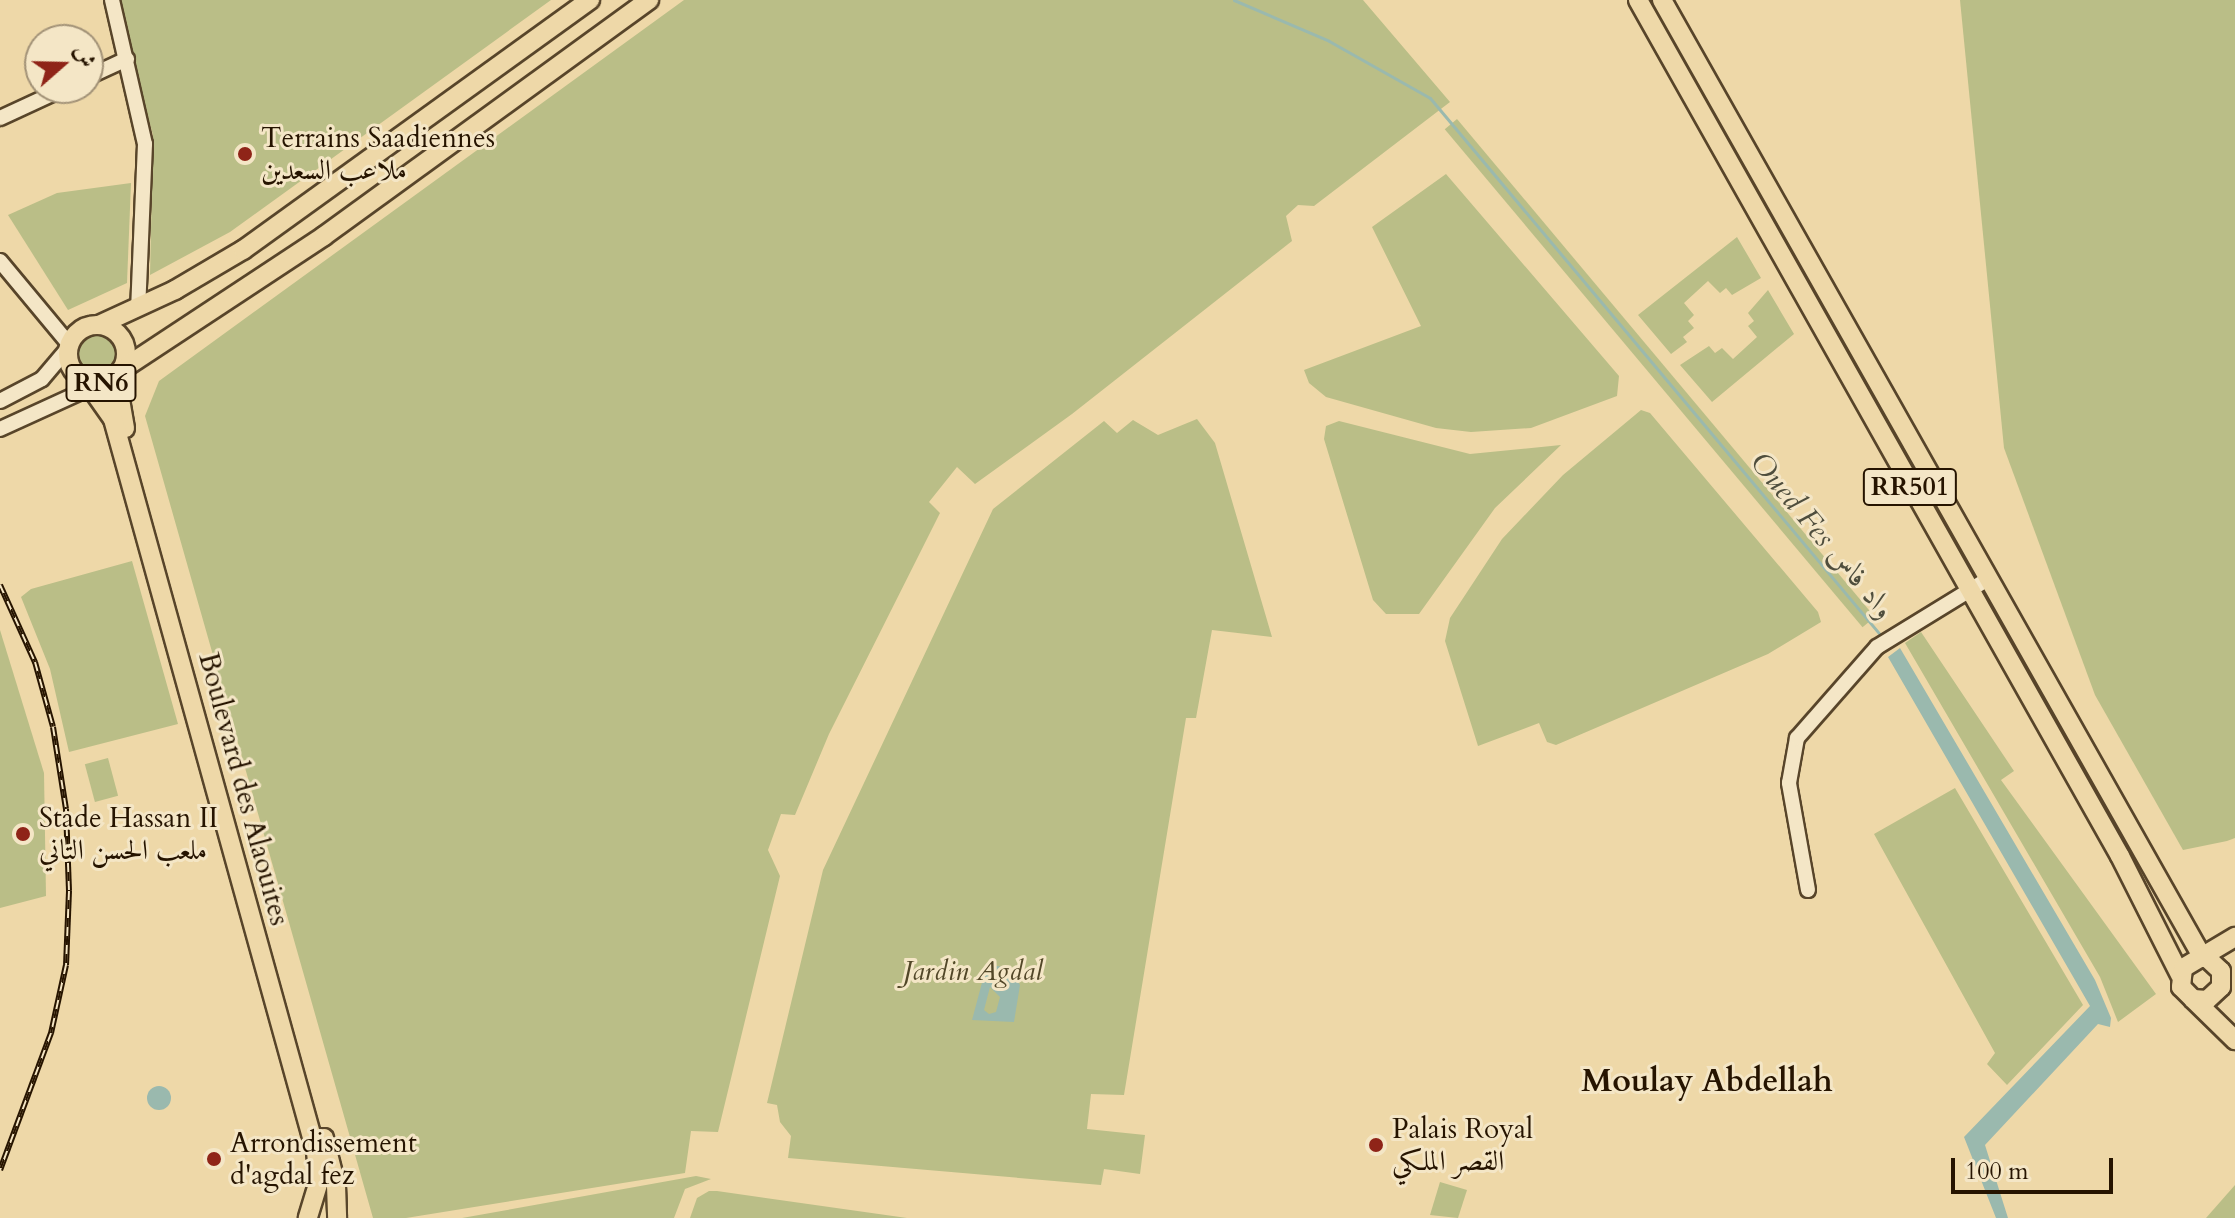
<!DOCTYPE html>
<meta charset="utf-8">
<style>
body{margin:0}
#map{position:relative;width:2235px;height:1218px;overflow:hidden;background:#eed8a8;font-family:Cardo,Amiri,serif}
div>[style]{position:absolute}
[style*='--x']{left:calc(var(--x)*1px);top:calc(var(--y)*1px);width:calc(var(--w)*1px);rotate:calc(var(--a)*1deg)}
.green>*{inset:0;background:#babe87;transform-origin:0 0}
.round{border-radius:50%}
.water>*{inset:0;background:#9ab9ae}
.stream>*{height:3px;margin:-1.5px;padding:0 1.5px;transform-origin:1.5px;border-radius:1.5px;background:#9ab9ae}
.roads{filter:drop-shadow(2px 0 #58452a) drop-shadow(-2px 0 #58452a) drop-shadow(0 2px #58452a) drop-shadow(0 -2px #58452a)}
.minor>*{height:14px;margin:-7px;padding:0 7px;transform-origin:7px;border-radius:7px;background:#f4e6c6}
.major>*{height:18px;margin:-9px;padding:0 9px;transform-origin:9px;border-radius:9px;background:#eed8a8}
.major>.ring{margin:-9px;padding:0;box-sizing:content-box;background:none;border:18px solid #eed8a8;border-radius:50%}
.rail>*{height:6px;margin-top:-3px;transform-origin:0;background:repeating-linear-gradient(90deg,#f4e6c6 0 9px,#261400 0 18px);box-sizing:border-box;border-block:2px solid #261400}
.dots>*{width:22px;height:22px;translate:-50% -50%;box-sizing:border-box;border:4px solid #f4e6c6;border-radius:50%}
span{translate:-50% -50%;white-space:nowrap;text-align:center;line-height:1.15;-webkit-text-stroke:6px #f4e6c6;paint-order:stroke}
.shield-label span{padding:2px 6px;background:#f4e6c6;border:2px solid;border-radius:6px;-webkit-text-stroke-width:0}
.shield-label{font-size:26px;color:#261400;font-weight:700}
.poi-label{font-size:28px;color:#261400}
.left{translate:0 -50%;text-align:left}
.street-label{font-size:28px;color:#261400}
.park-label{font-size:28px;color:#524728;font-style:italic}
.water-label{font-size:30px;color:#4f4e3d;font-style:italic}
.quarter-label{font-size:32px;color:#261400;font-weight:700}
.north{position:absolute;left:24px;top:24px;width:80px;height:80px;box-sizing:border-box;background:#f4e6c6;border:2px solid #a29277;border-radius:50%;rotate:70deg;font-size:22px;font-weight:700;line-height:32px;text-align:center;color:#261400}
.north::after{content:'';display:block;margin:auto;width:28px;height:36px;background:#8f2418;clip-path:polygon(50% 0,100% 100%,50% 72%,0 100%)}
.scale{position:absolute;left:1951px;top:1158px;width:162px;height:36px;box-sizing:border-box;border:4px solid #261400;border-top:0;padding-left:10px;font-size:24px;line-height:28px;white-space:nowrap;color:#261400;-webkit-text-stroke:6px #f4e6c6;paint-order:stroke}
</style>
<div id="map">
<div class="green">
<div style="clip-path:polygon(116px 0,551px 0,230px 232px,150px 275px,153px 135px)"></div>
<div style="clip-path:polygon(684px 0,1363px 0,1450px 102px,1314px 206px,1298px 205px,1286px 216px,1292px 241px,1072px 414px,975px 484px,957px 467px,929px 502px,940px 513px,829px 734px,795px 815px,781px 814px,768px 850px,780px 876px,718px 1132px,691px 1131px,685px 1173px,406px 1218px,373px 1218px,145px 416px,159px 381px)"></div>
<div style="clip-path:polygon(1960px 0,2235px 0,2235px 838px,2227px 841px,2183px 850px,2095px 695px,2004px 448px)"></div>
<div style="left:1457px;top:119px;width:650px;height:16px;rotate:50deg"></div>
<div style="clip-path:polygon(1446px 174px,1619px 376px,1617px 396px,1531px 428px,1471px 432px,1436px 428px,1326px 397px,1309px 383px,1304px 370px,1421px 326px,1372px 227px)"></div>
<div style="clip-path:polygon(131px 183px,127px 283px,68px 310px,8px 215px,57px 193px)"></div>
<div style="clip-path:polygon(1737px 237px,1761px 278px,1732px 295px,1726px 288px,1720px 293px,1708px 281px,1684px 303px,1694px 315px,1688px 321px,1694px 328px,1683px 337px,1687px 342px,1671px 354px,1638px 315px)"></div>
<div style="clip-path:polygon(1768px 290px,1794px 334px,1712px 402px,1680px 365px,1709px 346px,1715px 353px,1722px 348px,1733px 359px,1757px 337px,1748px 326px,1754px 321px,1748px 313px)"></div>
<div class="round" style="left:77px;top:332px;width:42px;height:42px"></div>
<div style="clip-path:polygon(1641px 410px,1650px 413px,1818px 612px,1821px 622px,1768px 654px,1556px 745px,1547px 742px,1539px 723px,1478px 746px,1445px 641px,1450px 618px,1502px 539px,1563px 475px)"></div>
<div style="clip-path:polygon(1197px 419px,1215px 443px,1272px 637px,1212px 630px,1196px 718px,1186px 718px,1124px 1095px,1091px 1094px,1087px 1129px,1145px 1135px,1140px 1174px,1104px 1169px,1101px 1185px,788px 1158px,791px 1136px,780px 1122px,777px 1105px,767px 1103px,823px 870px,993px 509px,1104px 421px,1117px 433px,1133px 420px,1158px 435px)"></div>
<div style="clip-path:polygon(1339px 421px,1470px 454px,1561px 445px,1495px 508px,1419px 614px,1386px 614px,1373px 600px,1324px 439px,1326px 426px)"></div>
<div style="clip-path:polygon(132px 561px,178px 724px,69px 752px,50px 669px,21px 597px,31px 589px)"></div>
<div style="clip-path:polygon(0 630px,44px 773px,46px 896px,0 908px)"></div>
<div style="clip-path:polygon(1921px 632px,2014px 771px,2001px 780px,2156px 994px,2118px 1022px,2100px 977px,1905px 643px)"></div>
<div style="left:108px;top:758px;width:39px;height:24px;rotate:75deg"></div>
<div style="clip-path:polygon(1955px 788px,2083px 1005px,2007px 1085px,1987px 1064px,1995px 1053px,1874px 834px)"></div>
<div style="clip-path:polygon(696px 1176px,711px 1179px,685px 1189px,674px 1218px,462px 1218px)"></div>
<div style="clip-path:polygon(1440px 1182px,1467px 1190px,1458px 1218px,1430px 1215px)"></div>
<div style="clip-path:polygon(2235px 1185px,2235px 1218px,2206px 1218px)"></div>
<div style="clip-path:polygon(709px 1191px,717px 1191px,907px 1218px,690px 1218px,697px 1198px)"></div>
</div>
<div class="water">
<div style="clip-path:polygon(1900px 648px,2095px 980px,2111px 1018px,2110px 1027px,2098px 1024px,1985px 1145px,2008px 1218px,1996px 1218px,1964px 1137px,2090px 1006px,1888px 657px)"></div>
<div style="clip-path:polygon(evenodd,987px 964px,1008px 968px,1020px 985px,1014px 1022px,972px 1020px,987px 964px,990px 987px,1000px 997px,996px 1012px,989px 1014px,984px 1010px,990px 987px)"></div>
<div class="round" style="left:147px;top:1086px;width:24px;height:24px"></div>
</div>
<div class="stream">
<div style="--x:1234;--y:0;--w:103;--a:23.3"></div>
<div style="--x:1329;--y:41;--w:116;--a:29.4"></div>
<div style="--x:1430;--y:98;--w:705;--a:50.01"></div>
</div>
<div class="roads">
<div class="minor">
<div style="--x:112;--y:0;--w:148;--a:77.1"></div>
<div style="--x:145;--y:144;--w:164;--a:92.4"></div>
<div style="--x:88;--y:77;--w:43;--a:-24.8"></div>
<div style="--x:0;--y:118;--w:72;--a:-24.8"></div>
<div style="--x:0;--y:261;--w:108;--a:50.3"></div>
<div style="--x:0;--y:401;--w:47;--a:-27.6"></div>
<div style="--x:42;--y:379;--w:42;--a:-49.8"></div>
<div style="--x:0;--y:429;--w:111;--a:-24.5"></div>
<div style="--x:1808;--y:890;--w:109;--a:-100.1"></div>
<div style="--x:1789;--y:783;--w:46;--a:-79.9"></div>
<div style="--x:1797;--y:738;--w:121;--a:-48.7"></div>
<div style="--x:1877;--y:647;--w:130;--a:-31.5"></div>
</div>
<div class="major">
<div style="--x:1638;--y:0;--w:982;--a:60.62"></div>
<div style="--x:2120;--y:856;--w:133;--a:63.2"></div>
<div style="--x:1662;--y:0;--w:1100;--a:60.55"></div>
<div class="ring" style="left:68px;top:325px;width:40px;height:40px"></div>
<div style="--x:99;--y:325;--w:84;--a:-24.7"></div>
<div style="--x:175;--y:290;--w:79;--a:-30.5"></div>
<div style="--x:243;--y:250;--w:428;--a:-35.8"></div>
<div style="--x:121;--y:370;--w:243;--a:-33.4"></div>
<div style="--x:324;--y:236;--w:402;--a:-36"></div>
<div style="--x:116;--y:376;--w:53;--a:80.2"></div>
<div style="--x:87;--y:382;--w:45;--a:54.9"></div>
<div style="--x:113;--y:419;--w:761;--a:74.52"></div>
<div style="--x:316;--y:1152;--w:29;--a:84"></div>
<div style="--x:319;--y:1181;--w:39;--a:107"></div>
<div style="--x:2207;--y:958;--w:19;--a:43"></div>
<div style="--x:2221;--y:971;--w:16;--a:90"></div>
<div style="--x:2221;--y:987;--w:19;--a:137"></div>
<div style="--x:2207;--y:1000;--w:14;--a:-176"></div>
<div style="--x:2193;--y:999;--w:17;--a:-135"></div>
<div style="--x:2181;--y:987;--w:19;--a:-84"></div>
<div style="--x:2183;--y:968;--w:61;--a:-30.8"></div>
<div style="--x:2193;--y:999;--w:59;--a:44.3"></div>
<div style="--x:324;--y:1138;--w:49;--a:75.7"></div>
<div style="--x:336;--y:1185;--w:33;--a:88"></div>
</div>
</div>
<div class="rail">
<div style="--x:0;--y:585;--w:85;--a:65.6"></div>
<div style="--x:35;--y:662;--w:67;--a:74.5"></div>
<div style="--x:53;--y:727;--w:83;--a:81"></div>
<div style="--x:66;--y:809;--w:82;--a:87.9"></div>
<div style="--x:69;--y:891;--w:74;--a:92.3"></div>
<div style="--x:66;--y:965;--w:70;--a:102.4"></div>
<div style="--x:51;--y:1033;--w:146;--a:110.4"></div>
</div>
<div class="dots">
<div style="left:245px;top:154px;background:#8f2418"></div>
<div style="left:23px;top:834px;background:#8f2418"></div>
<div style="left:1376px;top:1145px;background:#8f2418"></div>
<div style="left:214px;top:1159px;background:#8f2418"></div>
</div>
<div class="shield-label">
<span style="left:101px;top:383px">RN6</span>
<span style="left:1910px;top:487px">RR501</span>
</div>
<div class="poi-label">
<span class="left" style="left:261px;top:154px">Terrains Saadiennes<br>ملاعب السعدين</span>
<span class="left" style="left:39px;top:834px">Stade Hassan II<br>ملعب الحسن التاني</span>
<span class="left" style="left:1392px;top:1145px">Palais Royal<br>القصر الملكي</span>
<span class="left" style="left:230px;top:1159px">Arrondissement<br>d'agdal fez</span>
</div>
<div class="street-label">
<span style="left:244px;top:789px;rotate:75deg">Boulevard des Alaouites</span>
</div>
<div class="park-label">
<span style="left:973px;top:971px">Jardin Agdal</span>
</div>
<div class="water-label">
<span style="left:1822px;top:536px;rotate:50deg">Oued Fes واد فاس</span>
</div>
<div class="quarter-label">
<span style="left:1707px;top:1081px">Moulay Abdellah</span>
</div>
<div class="north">ش</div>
<div class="scale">100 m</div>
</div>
